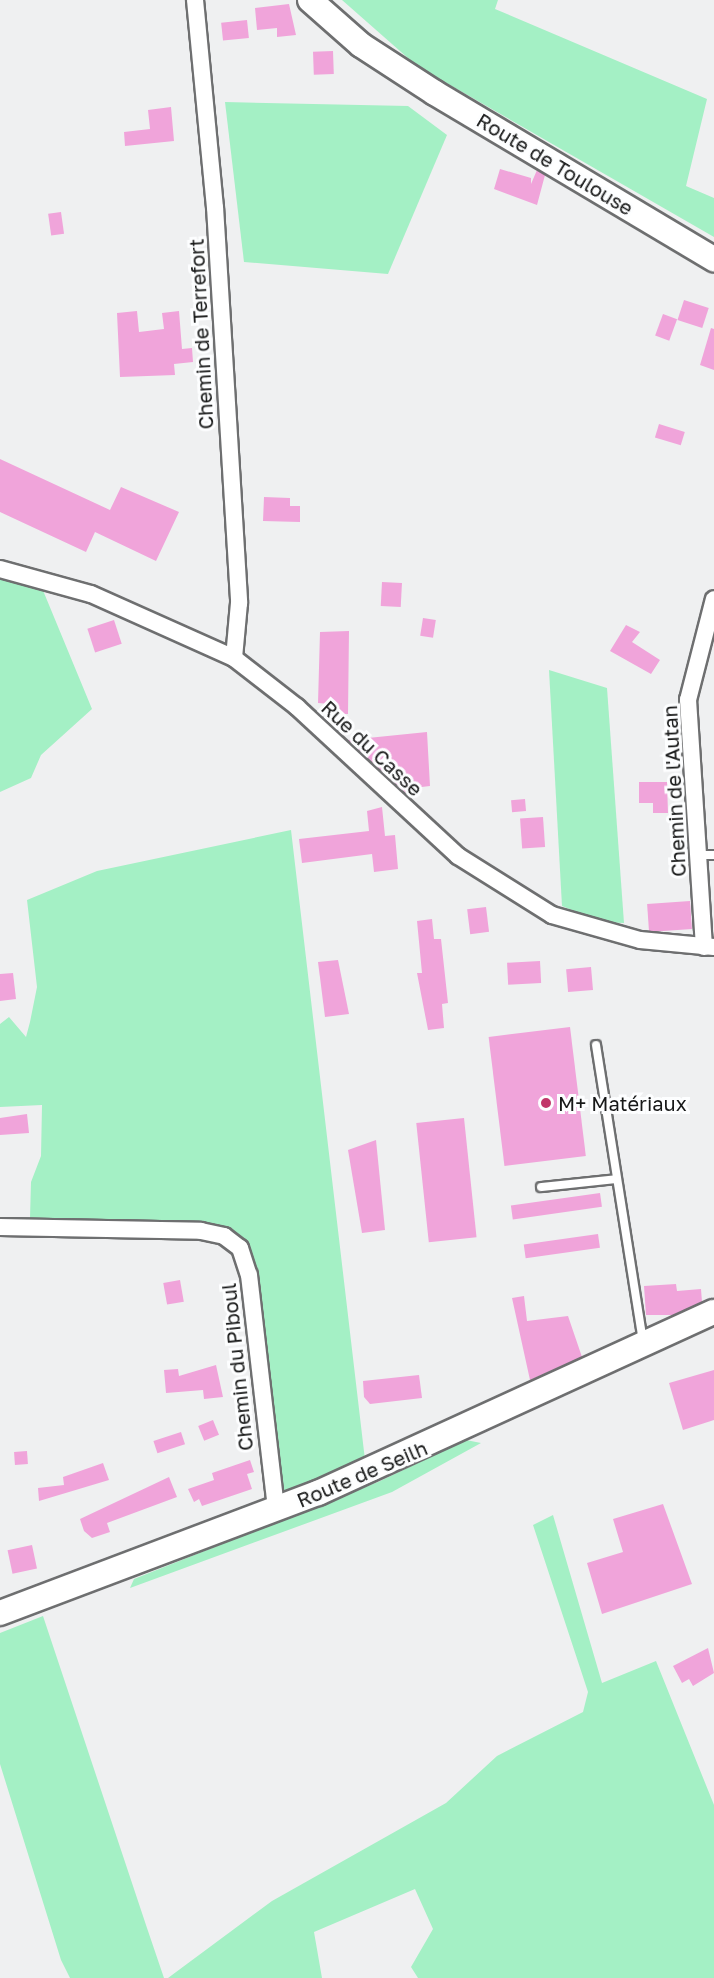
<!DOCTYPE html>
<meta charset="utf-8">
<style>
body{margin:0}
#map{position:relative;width:714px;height:1978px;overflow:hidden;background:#eff0f1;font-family:"Golos Text",sans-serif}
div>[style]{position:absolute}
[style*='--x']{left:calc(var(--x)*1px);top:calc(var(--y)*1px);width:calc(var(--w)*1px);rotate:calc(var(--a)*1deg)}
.green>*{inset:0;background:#a4f0c5}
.building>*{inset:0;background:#f0a4da;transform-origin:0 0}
.roads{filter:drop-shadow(2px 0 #6e6f70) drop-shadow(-2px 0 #6e6f70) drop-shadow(0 2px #6e6f70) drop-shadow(0 -2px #6e6f70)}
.lane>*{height:8px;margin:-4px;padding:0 4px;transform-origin:4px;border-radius:4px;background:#fff}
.street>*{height:16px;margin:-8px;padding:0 8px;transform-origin:8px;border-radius:8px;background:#fff}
.secondary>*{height:24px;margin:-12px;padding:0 12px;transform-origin:12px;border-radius:12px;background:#fff}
.dots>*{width:16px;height:16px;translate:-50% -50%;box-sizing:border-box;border:3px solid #fdfeff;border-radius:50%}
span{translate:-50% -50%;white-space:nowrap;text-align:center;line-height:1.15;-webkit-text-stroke:6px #fdfeff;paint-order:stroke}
.street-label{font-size:20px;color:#171818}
.poi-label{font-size:20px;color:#171818}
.left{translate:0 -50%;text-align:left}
</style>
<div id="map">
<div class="green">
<div style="clip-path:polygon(342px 0,498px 0,495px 9px,707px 99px,686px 186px,714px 198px,714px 237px,417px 66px)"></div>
<div style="clip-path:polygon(225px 102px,408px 106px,447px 135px,388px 274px,244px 262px)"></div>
<div style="clip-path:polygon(0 576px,42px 588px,92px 709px,41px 755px,31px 778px,0 792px)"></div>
<div style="clip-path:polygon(549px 670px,607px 688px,624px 923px,601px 922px,562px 906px)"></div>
<div style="clip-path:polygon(291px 830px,365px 1460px,285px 1492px,278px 1482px,253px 1258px,239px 1237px,220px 1225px,30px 1218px,31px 1182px,41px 1156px,42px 1105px,0 1107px,0 1024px,9px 1017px,26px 1037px,30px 1022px,37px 987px,27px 900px,97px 871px)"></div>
<div style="clip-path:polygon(466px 1440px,481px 1443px,392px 1492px,130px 1588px,134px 1579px,378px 1482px)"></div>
<div style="clip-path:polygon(553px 1515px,602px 1683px,656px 1661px,714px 1805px,714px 1978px,418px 1978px,411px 1967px,433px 1929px,415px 1889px,314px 1932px,322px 1978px,168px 1978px,272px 1901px,446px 1803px,497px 1756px,583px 1712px,588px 1692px,533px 1525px)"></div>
<div style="clip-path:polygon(43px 1616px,147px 1928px,164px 1978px,70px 1978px,61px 1960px,0 1764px,0 1633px)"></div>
</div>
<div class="building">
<div style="clip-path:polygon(289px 4px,296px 35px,277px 37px,277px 28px,257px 30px,255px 8px)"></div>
<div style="left:247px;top:20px;width:18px;height:26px;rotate:84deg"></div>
<div style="left:333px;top:51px;width:23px;height:20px;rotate:88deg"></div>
<div style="clip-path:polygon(171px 107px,174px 141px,125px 146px,124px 132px,150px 129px,148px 110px)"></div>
<div style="clip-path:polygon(500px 169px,531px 178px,531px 184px,537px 170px,545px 175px,537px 205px,494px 189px)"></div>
<div style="left:61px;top:212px;width:22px;height:13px;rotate:82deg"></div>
<div style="left:684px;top:300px;width:26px;height:21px;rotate:18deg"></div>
<div style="clip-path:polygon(137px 311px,139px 332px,164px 329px,162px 313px,179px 311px,182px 349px,192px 348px,193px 362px,174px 364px,175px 375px,120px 377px,117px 313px)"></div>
<div style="left:663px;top:314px;width:15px;height:23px;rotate:20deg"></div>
<div style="clip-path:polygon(711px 328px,714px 329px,714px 370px,700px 365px)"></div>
<div style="left:659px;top:424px;width:27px;height:14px;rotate:17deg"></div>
<div style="clip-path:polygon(0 459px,110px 510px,121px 487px,179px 512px,156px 561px,95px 532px,86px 552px,0 512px)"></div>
<div style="clip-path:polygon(264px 497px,290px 498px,290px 506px,300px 506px,300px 522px,263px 521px)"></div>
<div style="left:382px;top:582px;width:20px;height:24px;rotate:3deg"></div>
<div style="left:423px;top:618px;width:13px;height:18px;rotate:9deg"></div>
<div style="left:114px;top:620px;width:25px;height:28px;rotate:72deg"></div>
<div style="clip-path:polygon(626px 625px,640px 632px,632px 642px,660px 660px,651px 674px,610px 651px)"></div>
<div style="clip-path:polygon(349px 631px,348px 714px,330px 714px,330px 704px,318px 703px,320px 632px)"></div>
<div style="clip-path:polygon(427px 732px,430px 786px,405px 789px,406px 793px,348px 740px)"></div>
<div style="clip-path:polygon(639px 782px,667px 782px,668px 813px,653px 813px,653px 803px,639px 803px)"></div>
<div style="left:525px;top:799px;width:12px;height:14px;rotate:85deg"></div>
<div style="clip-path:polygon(382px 807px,385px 836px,395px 835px,398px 869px,374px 872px,372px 854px,302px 863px,299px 839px,369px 831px,367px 811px)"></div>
<div style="left:543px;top:817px;width:30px;height:23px;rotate:86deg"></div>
<div style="left:690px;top:901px;width:28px;height:43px;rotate:86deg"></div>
<div style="left:486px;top:907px;width:25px;height:19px;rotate:83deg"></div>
<div style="clip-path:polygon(432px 919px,434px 939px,441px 939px,448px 1003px,442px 1004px,444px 1028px,428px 1030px,417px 973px,422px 973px,417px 921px)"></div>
<div style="clip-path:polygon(338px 960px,349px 1014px,325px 1017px,318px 962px)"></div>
<div style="left:540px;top:961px;width:22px;height:33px;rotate:87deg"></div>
<div style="left:591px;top:967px;width:23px;height:25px;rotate:85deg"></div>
<div style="clip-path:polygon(13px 973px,16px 999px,0 1001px,0 974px)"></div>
<div style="left:570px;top:1027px;width:130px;height:82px;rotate:83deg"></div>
<div style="clip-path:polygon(27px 1114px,29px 1133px,0 1135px,0 1118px)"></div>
<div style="left:464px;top:1118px;width:120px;height:48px;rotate:84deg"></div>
<div style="clip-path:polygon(376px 1140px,385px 1230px,362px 1233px,348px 1150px)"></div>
<div style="left:600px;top:1193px;width:14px;height:90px;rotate:82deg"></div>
<div style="left:598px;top:1234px;width:14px;height:75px;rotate:82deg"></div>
<div style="left:180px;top:1280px;width:22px;height:17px;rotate:80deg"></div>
<div style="clip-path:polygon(676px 1284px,677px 1291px,701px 1289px,702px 1302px,674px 1315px,646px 1315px,644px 1286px)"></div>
<div style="clip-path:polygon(524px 1296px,527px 1321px,568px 1316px,582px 1357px,530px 1380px,512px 1298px)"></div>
<div style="clip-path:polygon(216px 1365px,223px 1397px,204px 1399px,203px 1390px,166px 1393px,164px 1370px,178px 1369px,179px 1376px)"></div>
<div style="clip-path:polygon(714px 1370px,714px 1420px,683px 1430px,669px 1383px)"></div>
<div style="clip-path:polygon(419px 1375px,422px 1398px,370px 1404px,364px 1397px,363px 1381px)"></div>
<div style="left:213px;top:1420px;width:16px;height:16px;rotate:68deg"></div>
<div style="left:181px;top:1432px;width:13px;height:29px;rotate:72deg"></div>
<div style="left:27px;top:1451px;width:13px;height:13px;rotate:86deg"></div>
<div style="clip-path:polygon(250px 1460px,254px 1472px,247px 1474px,252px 1489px,202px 1506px,199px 1499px,194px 1502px,188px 1489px,214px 1480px,212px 1473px)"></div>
<div style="clip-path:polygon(103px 1463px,109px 1480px,39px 1501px,38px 1488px,64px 1485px,63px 1477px)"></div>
<div style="clip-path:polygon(169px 1477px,177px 1497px,107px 1523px,110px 1532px,92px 1538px,84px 1531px,80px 1519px)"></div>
<div style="clip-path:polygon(663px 1504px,692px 1584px,602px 1614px,587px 1563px,623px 1552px,613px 1519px)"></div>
<div style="left:32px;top:1545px;width:24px;height:25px;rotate:78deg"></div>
<div style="clip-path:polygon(708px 1648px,714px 1673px,693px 1686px,689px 1679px,682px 1683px,673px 1666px)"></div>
</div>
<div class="roads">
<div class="lane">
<div style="--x:698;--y:855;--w:16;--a:0"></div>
<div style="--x:596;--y:1045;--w:301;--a:81"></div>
<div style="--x:541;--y:1187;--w:76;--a:-6"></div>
</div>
<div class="street">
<div style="--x:195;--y:0;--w:208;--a:84.5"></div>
<div style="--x:215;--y:207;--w:397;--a:86.5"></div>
<div style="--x:239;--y:603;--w:55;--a:95.2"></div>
<div style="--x:0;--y:569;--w:94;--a:15.4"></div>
<div style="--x:91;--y:594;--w:157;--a:24.1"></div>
<div style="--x:234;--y:658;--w:80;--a:37.9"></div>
<div style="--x:297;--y:707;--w:219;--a:42.8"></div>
<div style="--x:458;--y:856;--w:111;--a:32.1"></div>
<div style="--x:552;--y:915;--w:91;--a:15.9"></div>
<div style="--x:640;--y:940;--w:74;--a:5.4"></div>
<div style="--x:704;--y:947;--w:248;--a:-93.7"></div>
<div style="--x:688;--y:700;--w:104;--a:-75.6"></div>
<div style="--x:0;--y:1227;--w:201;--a:1.1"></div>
<div style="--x:201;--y:1231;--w:24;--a:12"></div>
<div style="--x:224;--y:1236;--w:20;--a:37"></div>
<div style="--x:240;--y:1248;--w:28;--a:72"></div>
<div style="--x:249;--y:1275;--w:237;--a:83.4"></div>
</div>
<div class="secondary">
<div style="--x:310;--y:0;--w:68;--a:41.4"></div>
<div style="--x:361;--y:45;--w:88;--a:33"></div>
<div style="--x:435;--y:93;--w:325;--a:30.8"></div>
<div style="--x:0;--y:1613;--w:340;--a:-20.7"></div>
<div style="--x:318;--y:1493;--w:435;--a:-24.6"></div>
</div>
</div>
<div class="dots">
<div style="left:546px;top:1103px;background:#c13569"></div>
</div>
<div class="street-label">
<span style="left:555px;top:164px;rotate:31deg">Route de Toulouse</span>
<span style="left:201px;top:334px;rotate:-93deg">Chemin de Terrefort</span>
<span style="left:372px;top:748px;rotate:43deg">Rue du Casse</span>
<span style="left:674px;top:791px;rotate:-93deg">Chemin de l'Autan</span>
<span style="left:237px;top:1367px;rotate:-96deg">Chemin du Piboul</span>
<span style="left:362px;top:1474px;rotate:-23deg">Route de Seilh</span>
</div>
<div class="poi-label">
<span class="left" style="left:558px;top:1103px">M+ Matériaux</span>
</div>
</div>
